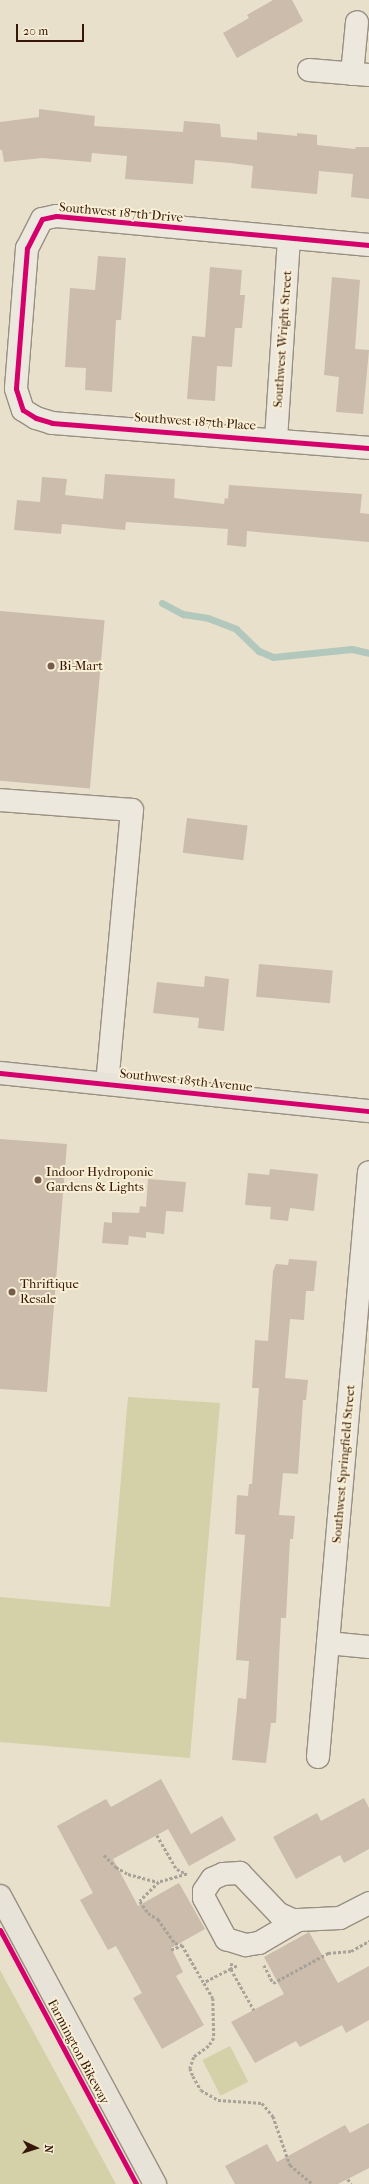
<!DOCTYPE html>
<style>
body{margin:0}
#map{position:relative;width:369px;height:2184px;overflow:hidden;background:#e8e0cb;font-family:"IM FELL French Canon",serif}
div>[style]{position:absolute}
[style*='--x']{left:calc(var(--x)*1px);top:calc(var(--y)*1px);width:calc(var(--w)*1px);rotate:calc(var(--a)*1deg)}
.green>*{inset:0;background:#d4d0a8;transform-origin:0 0}
.stream>*{height:7px;margin:-3.5px;padding:0 3.5px;transform-origin:3.5px;border-radius:3.5px;background:#b3c8bd}
.building>*{inset:0;background:#cbbcab;transform-origin:0 0}
.path>*{height:2.5px;margin-top:-1.25px;transform-origin:0;background:repeating-linear-gradient(90deg,#a8a299 0 3px,transparent 0 5px)}
.roads{filter:drop-shadow(1px 0 #988f81) drop-shadow(-1px 0 #988f81) drop-shadow(0 1px #988f81) drop-shadow(0 -1px #988f81)}
.minor>*{height:22px;margin:-11px;padding:0 11px;transform-origin:11px;border-radius:11px;background:#ece8dd}
.major>*{height:22px;margin:-11px;padding:0 11px;transform-origin:11px;border-radius:11px;background:#e8e3d8}
.cycleway>*{height:5px;margin:-2.5px;padding:0 2.5px;transform-origin:2.5px;border-radius:2.5px;background:#d6006c}
.dots>*{width:11px;height:11px;translate:-50% -50%;box-sizing:border-box;border:2px solid #f8efd5;border-radius:50%}
span{translate:-50% -50%;white-space:nowrap;text-align:center;line-height:1.15;-webkit-text-stroke:4px #f8efd5;paint-order:stroke}
.street-label{font-size:13px;color:#351608}
.poi-label{font-size:13px;color:#351608}
.left{translate:0 -50%;text-align:left}
.north{position:absolute;left:16px;top:2128px;width:40px;height:40px;-webkit-text-stroke:3px #f8efd5;paint-order:stroke;rotate:94deg;font-size:11px;font-weight:700;line-height:16px;text-align:center;color:#351608}
.north::after{content:'';display:block;margin:auto;width:14px;height:18px;background:#351608;clip-path:polygon(50% 0,100% 100%,50% 72%,0 100%)}
.scale{position:absolute;left:16px;top:24px;width:68px;height:18px;box-sizing:border-box;border:2px solid #351608;border-top:0;padding-left:5px;font-size:12px;line-height:14px;white-space:nowrap;color:#351608;-webkit-text-stroke:3px #f8efd5;paint-order:stroke}
</style>
<div id="map">
<div class="green">
<div style="clip-path:polygon(128px 1397px,220px 1403px,190px 1758px,0 1742px,0 1597px,110px 1607px)"></div>
<div style="clip-path:polygon(0 1970px,116px 2184px,0 2184px)"></div>
<div style="left:230px;top:2046px;width:40px;height:31px;rotate:63deg"></div>
</div>
<div class="stream">
<div style="--x:162;--y:603;--w:24;--a:28"></div>
<div style="--x:183;--y:614;--w:25;--a:9"></div>
<div style="--x:208;--y:618;--w:30;--a:21"></div>
<div style="--x:236;--y:629;--w:32;--a:44"></div>
<div style="--x:259;--y:651;--w:15;--a:23"></div>
<div style="--x:273;--y:657;--w:79;--a:-5.8"></div>
<div style="--x:352;--y:649;--w:17;--a:13"></div>
</div>
<div class="building">
<div style="clip-path:polygon(273px 0,292px 0,303px 21px,237px 58px,223px 33px,249px 18px,247px 15px)"></div>
<div style="clip-path:polygon(39px 109px,95px 116px,94px 126px,183px 132px,184px 121px,220px 124px,221px 137px,257px 140px,257px 132px,297px 136px,297px 133px,317px 135px,317px 145px,355px 149px,356px 147px,369px 147px,369px 199px,351px 197px,353px 174px,319px 171px,317px 194px,251px 188px,253px 166px,231px 163px,195px 160px,193px 184px,125px 179px,127px 156px,92px 153px,91px 162px,42px 158px,4px 162px,2px 150px,0 150px,0 122px,39px 117px)"></div>
<div style="clip-path:polygon(98px 256px,126px 258px,121px 320px,116px 320px,112px 392px,85px 390px,86px 368px,65px 367px,70px 288px,95px 290px)"></div>
<div style="clip-path:polygon(210px 267px,242px 270px,240px 295px,245px 295px,242px 328px,235px 328px,232px 367px,217px 366px,215px 401px,187px 399px,192px 336px,205px 337px)"></div>
<div style="clip-path:polygon(332px 277px,360px 280px,355px 349px,369px 350px,363px 414px,336px 412px,339px 377px,324px 375px)"></div>
<div style="clip-path:polygon(105px 474px,175px 479px,174px 498px,224px 504px,225px 498px,228px 499px,229px 485px,362px 494px,360px 513px,369px 514px,369px 542px,247px 531px,246px 547px,227px 545px,228px 529px,126px 522px,125px 530px,62px 524px,61px 534px,14px 530px,17px 500px,40px 502px,42px 477px,67px 479px,65px 495px,103px 499px)"></div>
<div style="left:0;top:611px;width:105px;height:169px;rotate:5deg"></div>
<div style="left:187px;top:818px;width:61px;height:35px;rotate:7deg"></div>
<div style="left:259px;top:964px;width:74px;height:33px;rotate:5deg"></div>
<div style="clip-path:polygon(205px 976px,229px 979px,224px 1031px,198px 1028px,199px 1018px,153px 1013px,157px 982px,204px 987px)"></div>
<div style="clip-path:polygon(0 1139px,67px 1144px,47px 1392px,0 1389px)"></div>
<div style="clip-path:polygon(270px 1169px,318px 1174px,314px 1211px,290px 1208px,288px 1221px,270px 1219px,271px 1207px,245px 1205px,248px 1173px,269px 1175px)"></div>
<div style="clip-path:polygon(148px 1179px,186px 1182px,183px 1212px,166px 1211px,164px 1234px,146px 1232px,146px 1238px,129px 1236px,128px 1245px,102px 1243px,104px 1222px,112px 1223px,112px 1212px,139px 1213px,140px 1206px,146px 1207px)"></div>
<div style="clip-path:polygon(289px 1259px,317px 1261px,314px 1291px,306px 1291px,304px 1320px,290px 1319px,285px 1378px,308px 1380px,306px 1400px,303px 1400px,298px 1474px,283px 1473px,279px 1515px,295px 1516px,293px 1539px,290px 1539px,286px 1618px,281px 1618px,276px 1723px,271px 1723px,266px 1763px,232px 1760px,238px 1698px,246px 1699px,249px 1661px,236px 1660px,245px 1535px,235px 1534px,237px 1495px,248px 1496px,249px 1484px,252px 1484px,259px 1388px,252px 1388px,255px 1340px,268px 1341px,273px 1271px,276px 1264px,288px 1265px)"></div>
<div style="clip-path:polygon(161px 1779px,191px 1834px,222px 1816px,236px 1840px,189px 1866px,168px 1829px,113px 1859px,138px 1906px,179px 1883px,205px 1929px,171px 1948px,183px 1972px,176px 1976px,204px 2025px,162px 2049px,133px 1998px,142px 1993px,116px 1946px,108px 1950px,80px 1900px,93px 1893px,57px 1826px,106px 1799px,111px 1807px)"></div>
<div style="clip-path:polygon(364px 1798px,369px 1808px,369px 1849px,344px 1863px,340px 1855px,296px 1879px,273px 1837px,317px 1813px,321px 1821px)"></div>
<div style="clip-path:polygon(309px 1932px,338px 1983px,369px 1966px,369px 2020px,346px 2033px,342px 2025px,300px 2047px,296px 2041px,255px 2063px,231px 2022px,284px 1994px,264px 1957px)"></div>
<div style="clip-path:polygon(369px 2123px,369px 2168px,338px 2184px,235px 2184px,225px 2166px,267px 2144px,277px 2162px,345px 2125px,350px 2133px)"></div>
</div>
<div class="path">
<div style="--x:157;--y:1835;--w:39;--a:60"></div>
<div style="--x:177;--y:1869;--w:11;--a:27"></div>
<div style="--x:187;--y:1874;--w:29;--a:164"></div>
<div style="--x:159;--y:1882;--w:27;--a:135"></div>
<div style="--x:140;--y:1901;--w:14;--a:56"></div>
<div style="--x:148;--y:1913;--w:12;--a:31"></div>
<div style="--x:158;--y:1919;--w:29;--a:55"></div>
<div style="--x:175;--y:1943;--w:7;--a:16"></div>
<div style="--x:104;--y:1855;--w:17;--a:45"></div>
<div style="--x:116;--y:1867;--w:14;--a:30"></div>
<div style="--x:128;--y:1874;--w:31;--a:15"></div>
<div style="--x:171;--y:1950;--w:12;--a:-24"></div>
<div style="--x:182;--y:1945;--w:44;--a:59.9"></div>
<div style="--x:232;--y:1963;--w:6;--a:99"></div>
<div style="--x:231;--y:1969;--w:30;--a:153"></div>
<div style="--x:204;--y:1983;--w:17;--a:59"></div>
<div style="--x:213;--y:1998;--w:40;--a:88.6"></div>
<div style="--x:214;--y:2038;--w:9;--a:122"></div>
<div style="--x:209;--y:2046;--w:19;--a:144"></div>
<div style="--x:194;--y:2057;--w:12;--a:110"></div>
<div style="--x:190;--y:2068;--w:9;--a:69"></div>
<div style="--x:193;--y:2076;--w:16;--a:60"></div>
<div style="--x:201;--y:2090;--w:20;--a:30"></div>
<div style="--x:218;--y:2100;--w:44;--a:3.9"></div>
<div style="--x:262;--y:2103;--w:17;--a:50"></div>
<div style="--x:273;--y:2116;--w:52;--a:70.9"></div>
<div style="--x:290;--y:2165;--w:30;--a:40"></div>
<div style="--x:264;--y:1965;--w:20;--a:63"></div>
<div style="--x:273;--y:1983;--w:63;--a:-28.6"></div>
<div style="--x:328;--y:1953;--w:23;--a:-5"></div>
<div style="--x:351;--y:1951;--w:21;--a:-29"></div>
<div style="--x:237;--y:1966;--w:7;--a:153"></div>
<div style="--x:231;--y:1969;--w:47;--a:60.7"></div>
<div style="--x:348;--y:2179;--w:6;--a:59"></div>
</div>
<div class="roads">
<div class="minor">
<div style="--x:309;--y:70;--w:60;--a:4.8"></div>
<div style="--x:352;--y:74;--w:52;--a:-84.5"></div>
<div style="--x:369;--y:245;--w:314;--a:-174.7"></div>
<div style="--x:56;--y:216;--w:14;--a:168"></div>
<div style="--x:42;--y:219;--w:33;--a:117"></div>
<div style="--x:27;--y:248;--w:141;--a:94.5"></div>
<div style="--x:16;--y:389;--w:22;--a:72"></div>
<div style="--x:23;--y:410;--w:15;--a:32"></div>
<div style="--x:36;--y:418;--w:17;--a:17"></div>
<div style="--x:52;--y:423;--w:318;--a:4.5"></div>
<div style="--x:276;--y:439;--w:199;--a:-86.3"></div>
<div style="--x:0;--y:800;--w:132;--a:4.3"></div>
<div style="--x:132;--y:810;--w:275;--a:95.2"></div>
<div style="--x:328;--y:1643;--w:41;--a:5.6"></div>
<div style="--x:318;--y:1757;--w:587;--a:-85.02"></div>
<div style="--x:295;--y:1921;--w:17;--a:-156"></div>
<div style="--x:279;--y:1914;--w:57;--a:-133.6"></div>
<div style="--x:240;--y:1873;--w:17;--a:177"></div>
<div style="--x:223;--y:1874;--w:12;--a:156"></div>
<div style="--x:212;--y:1879;--w:14;--a:124"></div>
<div style="--x:204;--y:1891;--w:7;--a:90"></div>
<div style="--x:204;--y:1898;--w:47;--a:61.8"></div>
<div style="--x:226;--y:1939;--w:21;--a:17"></div>
<div style="--x:246;--y:1945;--w:13;--a:-9"></div>
<div style="--x:259;--y:1943;--w:45;--a:-30.5"></div>
<div style="--x:298;--y:1920;--w:42;--a:-2.7"></div>
<div style="--x:340;--y:1918;--w:33;--a:-27"></div>
</div>
<div class="major">
<div style="--x:0;--y:1073;--w:371;--a:5.9"></div>
<div style="--x:0;--y:1896;--w:327;--a:61.7"></div>
</div>
</div>
<div class="cycleway">
<div style="--x:369;--y:245;--w:314;--a:-174.7"></div>
<div style="--x:56;--y:216;--w:14;--a:168"></div>
<div style="--x:42;--y:219;--w:33;--a:117"></div>
<div style="--x:27;--y:248;--w:141;--a:94.5"></div>
<div style="--x:16;--y:389;--w:22;--a:72"></div>
<div style="--x:23;--y:410;--w:15;--a:32"></div>
<div style="--x:36;--y:418;--w:17;--a:17"></div>
<div style="--x:52;--y:423;--w:318;--a:4.5"></div>
<div style="--x:0;--y:1073;--w:371;--a:5.9"></div>
<div style="--x:0;--y:1930;--w:288;--a:61.8"></div>
</div>
<div class="dots">
<div style="left:51px;top:666px;background:#745d4c"></div>
<div style="left:38px;top:1180px;background:#745d4c"></div>
<div style="left:12px;top:1292px;background:#745d4c"></div>
</div>
<div class="street-label">
<span style="left:121px;top:213px;rotate:5deg">Southwest 187th Drive</span>
<span style="left:283px;top:339px;rotate:-86deg">Southwest Wright Street</span>
<span style="left:195px;top:422px;rotate:4deg">Southwest 187th Place</span>
<span style="left:186px;top:1081px;rotate:6deg">Southwest 185th Avenue</span>
<span style="left:344px;top:1464px;rotate:-85deg">Southwest Springfield Street</span>
<span style="left:78px;top:2052px;rotate:62deg">Farmington Bikeway</span>
</div>
<div class="poi-label">
<span class="left" style="left:59px;top:666px">Bi-Mart</span>
<span class="left" style="left:46px;top:1180px">Indoor Hydroponic<br>Gardens &amp; Lights</span>
<span class="left" style="left:20px;top:1292px">Thriftique<br>Resale</span>
</div>
<div class="north">N</div>
<div class="scale">20 m</div>
</div>
